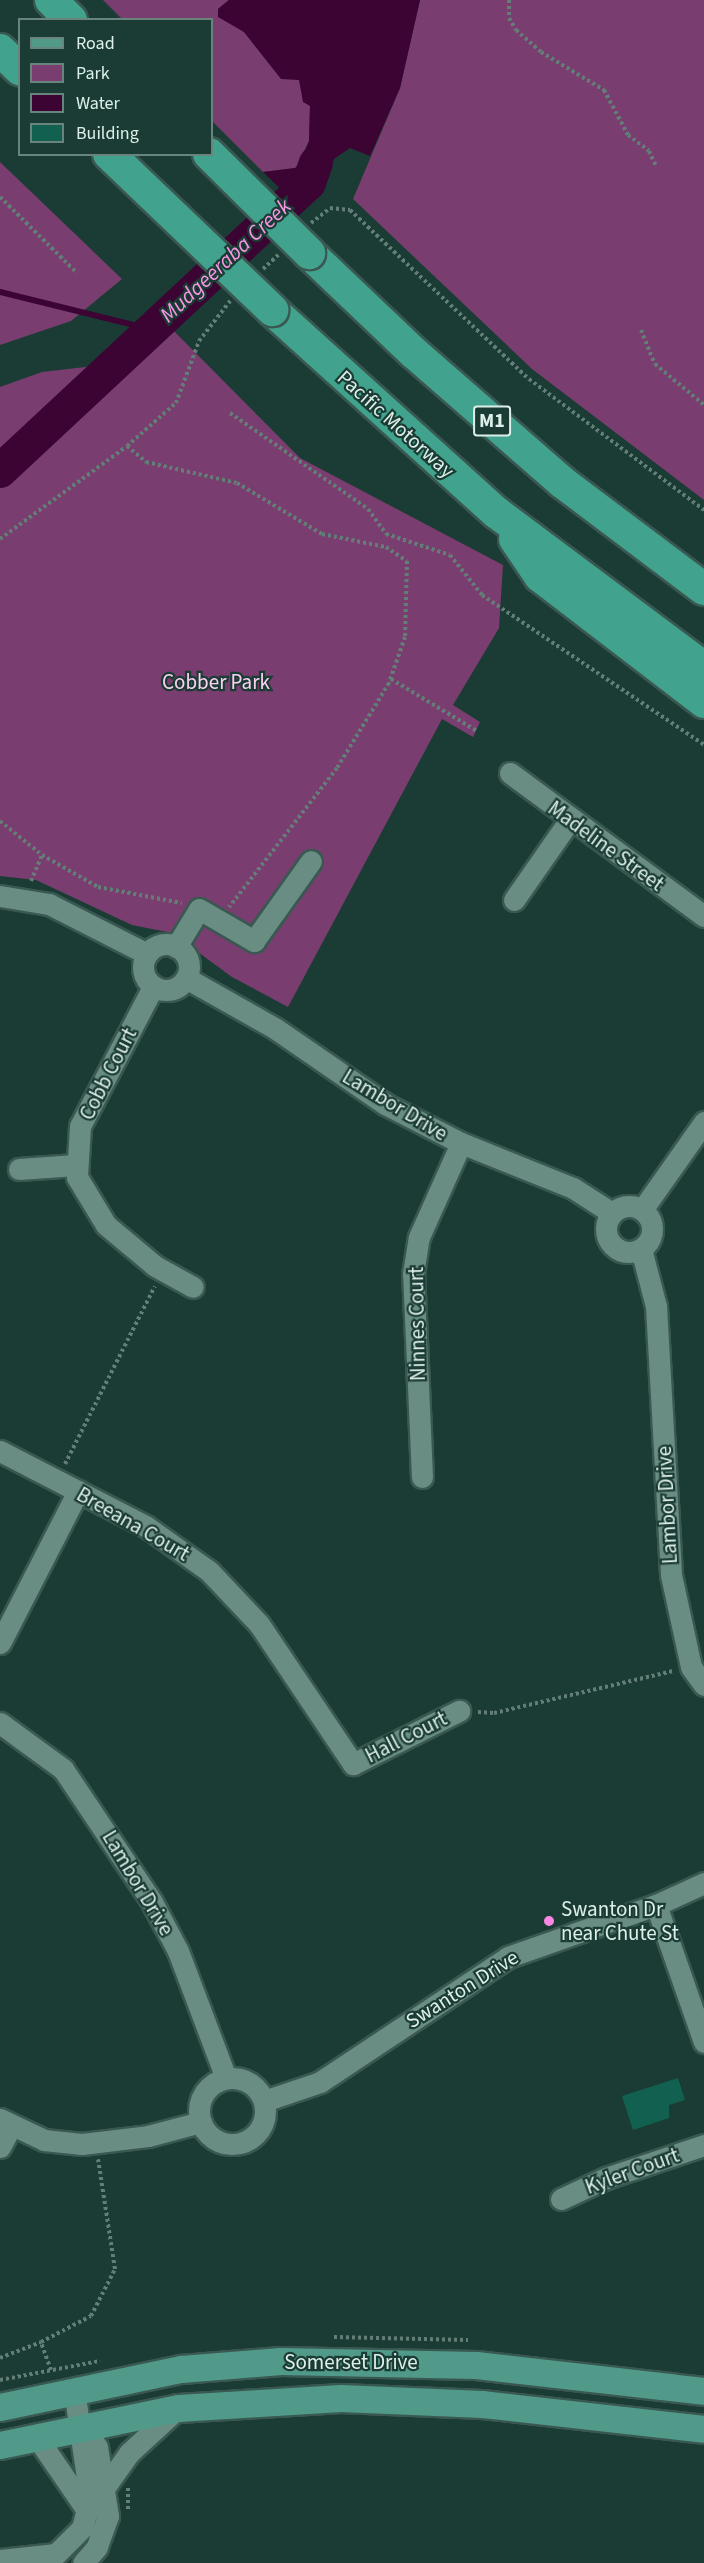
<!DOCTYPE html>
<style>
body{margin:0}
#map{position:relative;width:704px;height:2563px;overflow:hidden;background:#1b3c34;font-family:"Source Sans 3",sans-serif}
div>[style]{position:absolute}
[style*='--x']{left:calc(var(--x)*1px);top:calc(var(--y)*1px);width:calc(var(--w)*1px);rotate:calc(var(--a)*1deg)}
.green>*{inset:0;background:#7a3d6f}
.water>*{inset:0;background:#3b0433}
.stream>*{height:6px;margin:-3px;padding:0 3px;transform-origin:3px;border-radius:3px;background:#3b0433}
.river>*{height:34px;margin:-17px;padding:0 17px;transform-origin:17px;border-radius:17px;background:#3b0433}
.building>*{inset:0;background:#126050}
.path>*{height:4px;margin-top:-2px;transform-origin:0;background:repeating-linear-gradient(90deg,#627e77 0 3px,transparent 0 6px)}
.roads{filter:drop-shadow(2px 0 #3a5852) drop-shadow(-2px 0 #3a5852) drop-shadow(0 2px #3a5852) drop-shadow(0 -2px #3a5852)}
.minor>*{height:21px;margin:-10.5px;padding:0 10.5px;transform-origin:10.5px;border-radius:10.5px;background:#6a8d83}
.minor>.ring{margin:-10.5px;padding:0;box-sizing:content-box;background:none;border:21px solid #6a8d83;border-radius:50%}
.major>*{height:27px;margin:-13.5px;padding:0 13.5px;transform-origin:13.5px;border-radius:13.5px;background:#519a89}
.highway>*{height:32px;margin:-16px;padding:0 16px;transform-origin:16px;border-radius:16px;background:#41a38d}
.bridges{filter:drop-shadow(2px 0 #3a5852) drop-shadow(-2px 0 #3a5852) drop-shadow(0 2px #3a5852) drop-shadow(0 -2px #3a5852)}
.highway-bridge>*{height:32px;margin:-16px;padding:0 16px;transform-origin:16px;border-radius:16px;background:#41a38d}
.dots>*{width:16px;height:16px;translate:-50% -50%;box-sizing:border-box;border:3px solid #1b3c34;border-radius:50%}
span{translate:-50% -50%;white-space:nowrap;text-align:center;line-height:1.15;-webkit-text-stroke:4.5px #1b3c34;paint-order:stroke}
.shield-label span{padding:2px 4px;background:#1b3c34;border:2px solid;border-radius:4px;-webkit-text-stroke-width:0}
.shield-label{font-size:20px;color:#ddefea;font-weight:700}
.street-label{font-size:21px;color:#ddefea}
.park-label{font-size:21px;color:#fbd1f1}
.poi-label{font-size:21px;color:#ddefea}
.left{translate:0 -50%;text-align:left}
.water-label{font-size:22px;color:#fb96e7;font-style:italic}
.legend{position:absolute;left:18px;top:18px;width:195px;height:138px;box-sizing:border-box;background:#1b3c34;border:2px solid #69847d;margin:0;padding:8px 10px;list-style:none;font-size:18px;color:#ddefea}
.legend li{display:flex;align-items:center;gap:12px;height:30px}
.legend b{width:30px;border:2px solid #69847d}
</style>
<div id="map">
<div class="green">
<div style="clip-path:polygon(103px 0,229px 0,218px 9px,244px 32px,277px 73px,299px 80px,310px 106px,309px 141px,296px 168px,263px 172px,212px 121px,212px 20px,122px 19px)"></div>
<div style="clip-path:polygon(420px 0,704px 0,704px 500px,532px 369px,353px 199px,400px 88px)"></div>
<div style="clip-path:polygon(0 162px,122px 279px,71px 321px,0 345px)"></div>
<div style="clip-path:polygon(162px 319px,300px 458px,503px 565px,499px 628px,453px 705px,480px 722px,473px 737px,442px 719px,288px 1007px,232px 977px,172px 933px,132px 925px,36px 880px,0 876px,0 387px,42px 372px,120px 363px)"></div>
</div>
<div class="water">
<div style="clip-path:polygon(229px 0,420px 0,400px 88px,370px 156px,350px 148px,334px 159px,319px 197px,300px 208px,263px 172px,295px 168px,300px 163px,309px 141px,310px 106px,303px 102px,299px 80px,281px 79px,244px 32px,218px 17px,218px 9px)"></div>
</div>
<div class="stream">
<div style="--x:0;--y:292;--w:158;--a:13.9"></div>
</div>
<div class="river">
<div style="--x:0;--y:471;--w:422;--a:-43"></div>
<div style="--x:309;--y:183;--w:21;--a:-71"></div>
</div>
<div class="building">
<div style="clip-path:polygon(678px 2078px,685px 2100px,669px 2105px,669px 2118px,633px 2130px,622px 2096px)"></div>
</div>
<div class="path">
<div style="--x:509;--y:0;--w:18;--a:90"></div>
<div style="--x:509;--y:18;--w:14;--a:60"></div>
<div style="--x:516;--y:30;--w:33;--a:41"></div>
<div style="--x:541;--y:52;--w:74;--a:31.1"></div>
<div style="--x:604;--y:90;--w:51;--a:61.9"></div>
<div style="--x:628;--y:135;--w:26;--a:37"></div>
<div style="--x:649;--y:151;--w:17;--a:65"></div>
<div style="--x:0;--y:197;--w:108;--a:44.6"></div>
<div style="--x:311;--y:223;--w:24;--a:-38"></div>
<div style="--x:330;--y:208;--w:20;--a:6"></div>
<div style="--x:350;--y:210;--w:246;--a:43.4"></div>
<div style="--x:529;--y:379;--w:219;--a:36.8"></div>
<div style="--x:263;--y:269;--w:21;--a:-43"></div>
<div style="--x:641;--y:330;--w:37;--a:68"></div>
<div style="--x:655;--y:364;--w:64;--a:39.9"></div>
<div style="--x:230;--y:413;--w:168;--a:34.8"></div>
<div style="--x:368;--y:509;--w:31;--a:54"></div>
<div style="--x:386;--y:534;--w:67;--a:18.2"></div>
<div style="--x:450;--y:555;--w:51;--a:51.3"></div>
<div style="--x:482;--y:595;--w:268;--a:34"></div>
<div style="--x:127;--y:446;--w:25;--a:40"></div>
<div style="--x:146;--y:462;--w:93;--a:13"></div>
<div style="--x:237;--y:483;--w:99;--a:31"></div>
<div style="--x:322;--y:534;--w:65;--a:11.5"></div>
<div style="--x:386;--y:547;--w:25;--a:34"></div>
<div style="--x:407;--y:561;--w:76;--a:91.5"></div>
<div style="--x:405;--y:637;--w:49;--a:109.2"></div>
<div style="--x:389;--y:683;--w:100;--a:121.5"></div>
<div style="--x:337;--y:768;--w:176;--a:127.8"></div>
<div style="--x:0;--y:539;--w:157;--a:-36.2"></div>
<div style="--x:127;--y:446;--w:65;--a:-41.3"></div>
<div style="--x:176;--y:403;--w:66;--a:-69.6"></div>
<div style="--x:199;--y:341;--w:51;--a:-52.2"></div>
<div style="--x:391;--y:679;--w:100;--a:31.2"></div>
<div style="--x:0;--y:821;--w:54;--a:39"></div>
<div style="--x:42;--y:855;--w:64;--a:29.7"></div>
<div style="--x:98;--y:887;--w:85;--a:10.9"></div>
<div style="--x:31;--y:881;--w:28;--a:-67"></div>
<div style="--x:65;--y:1464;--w:199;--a:-63.2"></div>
<div style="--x:478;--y:1712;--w:16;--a:4"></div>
<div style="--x:494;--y:1713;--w:184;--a:-13.2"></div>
<div style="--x:334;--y:2337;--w:134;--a:1.3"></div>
<div style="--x:0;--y:2358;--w:44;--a:-21.3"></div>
<div style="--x:51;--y:2370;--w:30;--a:-110"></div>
<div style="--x:41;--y:2342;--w:56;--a:-27.5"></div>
<div style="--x:91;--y:2316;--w:53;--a:-62.9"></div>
<div style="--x:115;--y:2269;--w:111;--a:-98.8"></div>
<div style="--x:0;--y:2380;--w:102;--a:-10.8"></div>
<div style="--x:128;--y:2509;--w:23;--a:-90"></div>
</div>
<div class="roads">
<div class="minor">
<div style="--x:510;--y:773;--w:241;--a:36.4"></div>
<div style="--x:0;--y:896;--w:50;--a:9.3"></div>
<div style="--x:49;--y:904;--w:110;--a:27"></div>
<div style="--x:514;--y:900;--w:96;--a:-55.2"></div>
<div class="ring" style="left:143px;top:944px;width:25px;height:25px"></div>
<div style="--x:176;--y:947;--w:44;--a:-58.8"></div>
<div style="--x:199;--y:909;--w:64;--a:30.2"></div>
<div style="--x:254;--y:941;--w:98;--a:-54.5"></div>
<div style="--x:186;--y:978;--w:103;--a:29.5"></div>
<div style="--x:276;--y:1029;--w:132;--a:34.5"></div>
<div style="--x:385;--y:1104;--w:85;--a:27.2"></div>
<div style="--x:461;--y:1143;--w:121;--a:21.9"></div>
<div style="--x:573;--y:1188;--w:46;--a:32.7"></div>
<div style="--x:153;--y:987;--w:157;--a:117.7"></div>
<div style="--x:80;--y:1126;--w:51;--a:93.4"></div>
<div style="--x:77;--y:1177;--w:56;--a:58.9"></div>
<div style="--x:106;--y:1225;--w:64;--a:39.9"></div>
<div style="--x:155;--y:1266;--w:43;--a:28.9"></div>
<div style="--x:19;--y:1169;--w:56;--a:-4.1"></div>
<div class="ring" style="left:606px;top:1206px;width:25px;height:25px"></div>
<div style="--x:642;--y:1210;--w:108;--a:-54.8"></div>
<div style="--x:641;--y:1249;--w:59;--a:75.3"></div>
<div style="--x:656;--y:1306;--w:269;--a:86.8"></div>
<div style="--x:671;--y:1575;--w:94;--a:77.7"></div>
<div style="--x:691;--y:1667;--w:22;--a:54"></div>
<div style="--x:0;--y:1451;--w:165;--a:27.3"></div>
<div style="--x:147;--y:1527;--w:76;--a:35.4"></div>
<div style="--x:209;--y:1571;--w:73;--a:46.7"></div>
<div style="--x:259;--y:1624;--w:169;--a:56.1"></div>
<div style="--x:353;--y:1764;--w:119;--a:-26.6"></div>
<div style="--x:422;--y:1477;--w:203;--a:-92.5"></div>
<div style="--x:413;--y:1274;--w:37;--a:-81"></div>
<div style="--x:419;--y:1237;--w:103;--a:-65.9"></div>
<div style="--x:0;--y:1643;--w:171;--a:-62.8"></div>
<div style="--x:0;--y:1723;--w:78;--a:36.1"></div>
<div style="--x:63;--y:1769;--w:160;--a:56.2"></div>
<div style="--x:152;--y:1902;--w:55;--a:62"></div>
<div style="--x:178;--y:1951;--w:136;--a:69.3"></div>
<div style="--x:656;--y:1905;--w:145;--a:70.7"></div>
<div class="ring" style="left:199px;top:2078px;width:45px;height:45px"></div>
<div style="--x:264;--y:2101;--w:59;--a:-18.7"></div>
<div style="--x:320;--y:2082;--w:226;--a:-33.6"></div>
<div style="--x:508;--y:1957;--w:157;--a:-19.4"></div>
<div style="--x:656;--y:1905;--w:53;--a:-24.6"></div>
<div style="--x:0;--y:2119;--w:49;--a:25.5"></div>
<div style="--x:44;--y:2140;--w:38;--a:6"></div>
<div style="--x:82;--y:2144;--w:66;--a:-6.9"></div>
<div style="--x:148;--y:2136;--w:55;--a:-14.8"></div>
<div style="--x:0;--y:2147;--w:24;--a:-62"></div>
<div style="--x:561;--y:2199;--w:50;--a:-25"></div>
<div style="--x:606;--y:2178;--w:103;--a:-18.6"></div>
<div style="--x:82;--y:2424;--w:27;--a:57"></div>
<div style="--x:97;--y:2447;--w:70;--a:80.9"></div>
<div style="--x:108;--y:2516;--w:33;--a:110"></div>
<div style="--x:97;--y:2547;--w:21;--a:131"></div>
<div style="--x:36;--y:2436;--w:92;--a:55.6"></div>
<div style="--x:105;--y:2487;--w:42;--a:-54.8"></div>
<div style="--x:129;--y:2453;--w:67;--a:-42.6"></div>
<div style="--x:0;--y:2560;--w:56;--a:-6.1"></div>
<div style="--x:56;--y:2554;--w:37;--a:-45"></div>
<div style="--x:82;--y:2528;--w:31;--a:-75"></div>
<div style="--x:90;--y:2498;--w:110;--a:-98.4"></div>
</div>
<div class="major">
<div style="--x:0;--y:2407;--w:185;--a:-11.9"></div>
<div style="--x:181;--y:2369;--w:100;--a:-4.6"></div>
<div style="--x:281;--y:2361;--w:195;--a:1.2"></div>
<div style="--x:476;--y:2365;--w:229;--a:6.5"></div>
<div style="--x:0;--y:2445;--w:182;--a:-11.7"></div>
<div style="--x:178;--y:2408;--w:163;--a:-3.5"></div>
<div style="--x:341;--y:2398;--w:141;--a:2.4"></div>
<div style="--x:482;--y:2404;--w:223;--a:6.4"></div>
</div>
<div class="highway">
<div style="--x:51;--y:0;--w:28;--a:45"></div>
<div style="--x:0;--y:50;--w:28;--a:44"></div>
<div style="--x:309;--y:253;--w:144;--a:43.6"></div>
<div style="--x:413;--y:352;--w:198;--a:41.1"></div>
<div style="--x:562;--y:482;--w:178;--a:37"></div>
<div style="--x:272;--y:310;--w:303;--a:42.1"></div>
<div style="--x:497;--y:513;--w:259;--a:36.8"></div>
<div style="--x:515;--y:539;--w:45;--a:56"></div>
<div style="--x:540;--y:576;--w:207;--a:37.5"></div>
</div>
</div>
<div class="bridges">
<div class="highway-bridge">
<div style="--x:109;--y:154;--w:226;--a:43.7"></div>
<div style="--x:209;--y:154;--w:141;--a:44.7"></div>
</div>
</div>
<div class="dots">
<div style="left:549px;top:1921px;background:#fb87e5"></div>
</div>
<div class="shield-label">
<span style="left:492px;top:421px">M1</span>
</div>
<div class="street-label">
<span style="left:396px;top:424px;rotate:42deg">Pacific Motorway</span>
<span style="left:606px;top:846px;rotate:36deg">Madeline Street</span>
<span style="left:108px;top:1074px;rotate:-63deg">Cobb Court</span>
<span style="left:395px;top:1105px;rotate:31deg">Lambor Drive</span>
<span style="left:417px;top:1324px;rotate:-91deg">Ninnes Court</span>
<span style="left:667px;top:1505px;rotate:-93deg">Lambor Drive</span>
<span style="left:133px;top:1524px;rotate:30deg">Breeana Court</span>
<span style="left:406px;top:1737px;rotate:-27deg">Hall Court</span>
<span style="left:138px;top:1883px;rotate:59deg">Lambor Drive</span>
<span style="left:462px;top:1989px;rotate:-32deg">Swanton Drive</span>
<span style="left:632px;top:2171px;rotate:-20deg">Kyler Court</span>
<span style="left:351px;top:2362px">Somerset Drive</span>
</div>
<div class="park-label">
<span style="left:216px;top:682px">Cobber Park</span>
</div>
<div class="poi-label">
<span class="left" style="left:561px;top:1921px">Swanton Dr<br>near Chute St</span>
</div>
<div class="water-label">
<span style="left:226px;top:261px;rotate:-43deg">Mudgeeraba Creek</span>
</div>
<ul class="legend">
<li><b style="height:8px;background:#519a89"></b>Road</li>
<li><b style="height:16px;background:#7a3d6f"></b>Park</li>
<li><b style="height:16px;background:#3b0433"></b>Water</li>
<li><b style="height:16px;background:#126050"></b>Building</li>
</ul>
</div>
